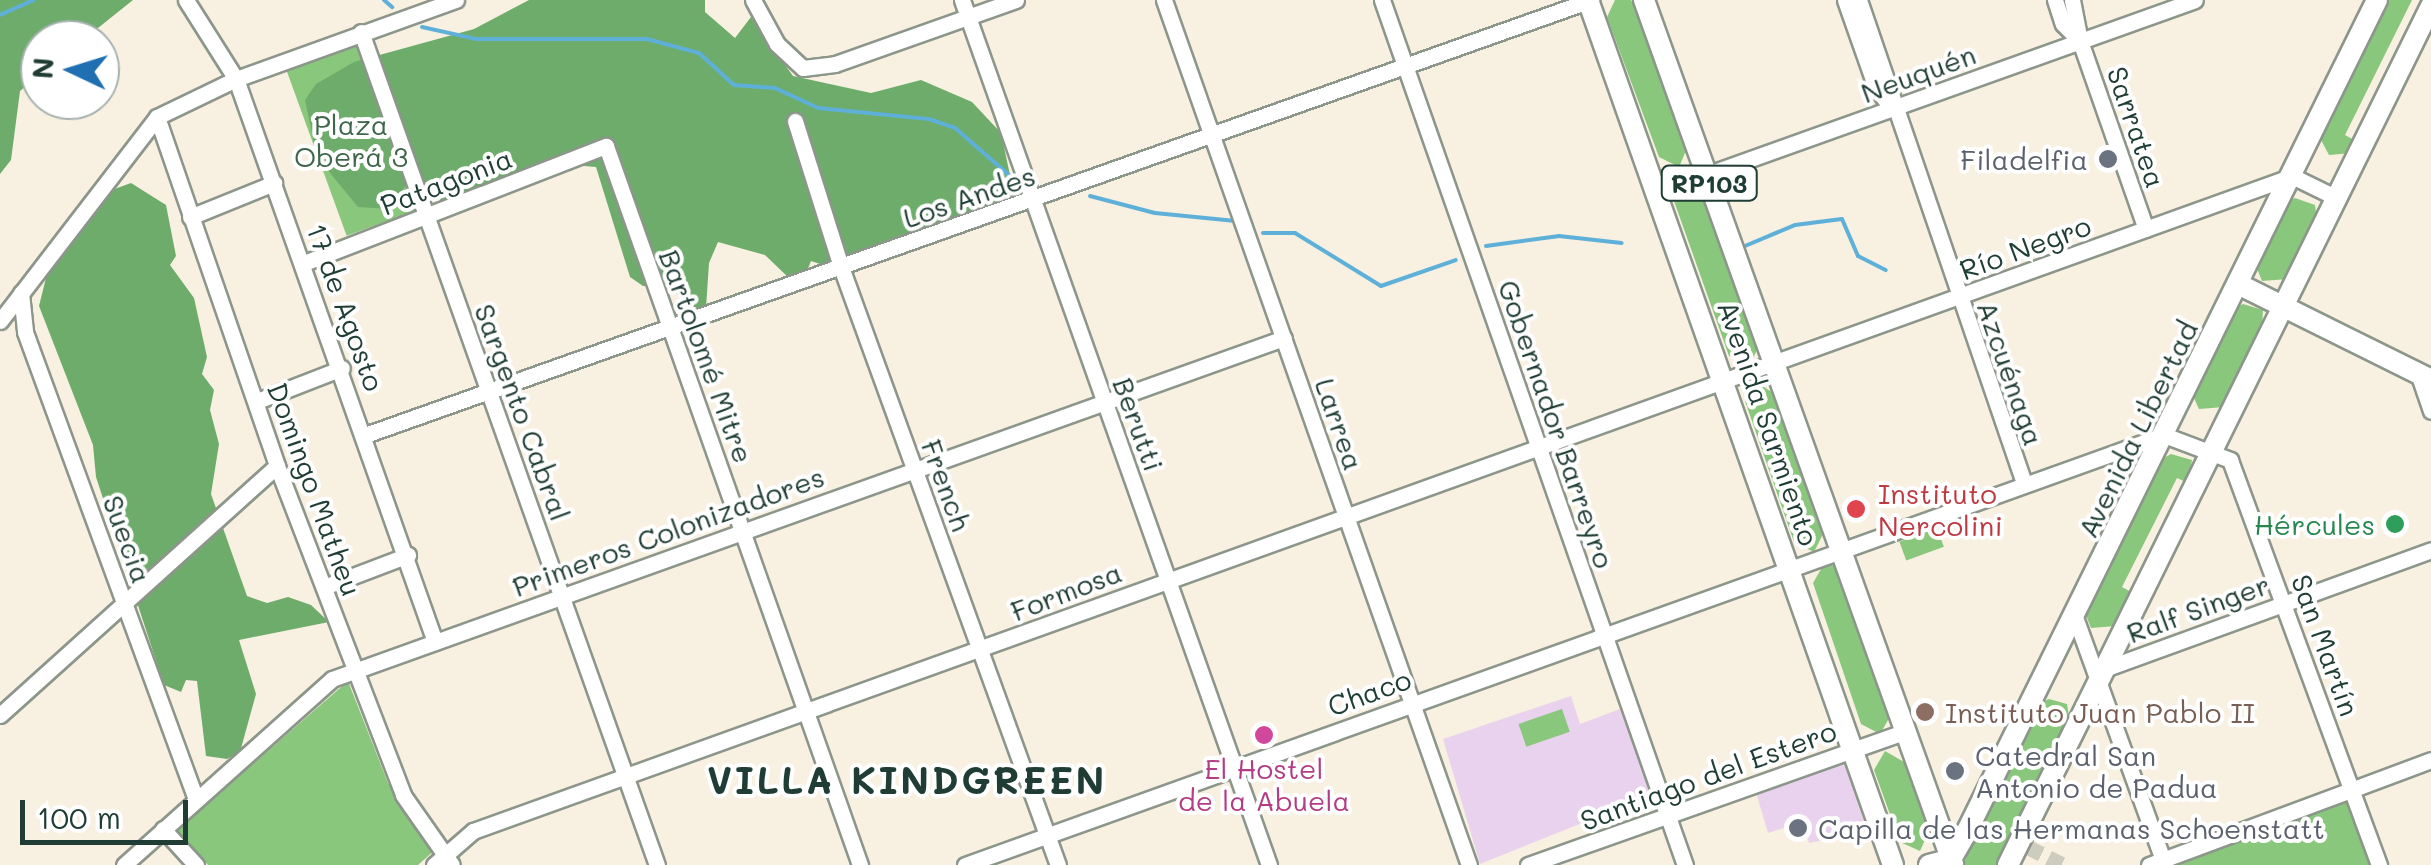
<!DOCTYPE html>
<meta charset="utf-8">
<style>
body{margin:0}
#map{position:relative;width:2431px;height:865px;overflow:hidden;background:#f8f0e1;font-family:Mali,sans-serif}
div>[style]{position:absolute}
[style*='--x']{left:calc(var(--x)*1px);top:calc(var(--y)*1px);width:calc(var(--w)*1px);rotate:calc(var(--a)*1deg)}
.built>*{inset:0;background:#e9d2ed}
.green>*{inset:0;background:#89c77d;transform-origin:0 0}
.forest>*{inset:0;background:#6eac6c}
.stream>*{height:4px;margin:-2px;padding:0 2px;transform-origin:2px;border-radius:2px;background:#5fb0d9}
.minor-tunnel>*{height:15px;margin-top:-7.5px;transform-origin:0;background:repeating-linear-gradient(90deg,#cdccbe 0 15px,transparent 0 23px)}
.roads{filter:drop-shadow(2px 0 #8c968a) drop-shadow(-2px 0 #8c968a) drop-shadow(0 2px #8c968a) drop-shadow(0 -2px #8c968a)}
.minor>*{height:15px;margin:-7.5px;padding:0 7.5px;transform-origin:7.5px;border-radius:7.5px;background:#fff}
.major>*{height:20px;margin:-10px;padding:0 10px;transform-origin:10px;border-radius:10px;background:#fff}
.dots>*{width:28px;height:28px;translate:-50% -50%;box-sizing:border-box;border:5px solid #fff;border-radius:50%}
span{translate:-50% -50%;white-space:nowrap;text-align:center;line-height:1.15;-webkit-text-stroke:8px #fff;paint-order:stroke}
.shield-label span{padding:2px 8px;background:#fff;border:2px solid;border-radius:8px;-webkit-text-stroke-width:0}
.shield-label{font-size:25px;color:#1f3d34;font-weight:700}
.street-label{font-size:28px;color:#1f3d34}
.park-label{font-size:28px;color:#3f664a}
.worship-label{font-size:28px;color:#5b616d}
.right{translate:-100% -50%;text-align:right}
.left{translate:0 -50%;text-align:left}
.health-label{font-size:28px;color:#be3a42}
.leisure-label{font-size:28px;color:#27864d}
.education-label{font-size:28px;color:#785e54}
.hotel-label{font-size:28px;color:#b23c85}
.district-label{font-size:38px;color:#1f3d34;font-weight:700;letter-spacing:2.5px}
.north{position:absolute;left:20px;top:20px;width:100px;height:100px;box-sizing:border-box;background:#fff;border:2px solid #a5b1ae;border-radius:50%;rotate:274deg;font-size:28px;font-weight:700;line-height:40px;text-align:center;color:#1f3d34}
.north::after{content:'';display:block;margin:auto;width:35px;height:45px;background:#1f6fb2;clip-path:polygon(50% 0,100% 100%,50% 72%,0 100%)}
.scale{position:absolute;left:20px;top:800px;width:168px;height:45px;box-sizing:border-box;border:5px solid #1f3d34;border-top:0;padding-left:12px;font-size:30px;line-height:35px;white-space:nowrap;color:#1f3d34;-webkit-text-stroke:8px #fff;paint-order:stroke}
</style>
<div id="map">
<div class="built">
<div style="clip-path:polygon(1571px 696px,1580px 724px,1620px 709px,1652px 795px,1480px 864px,1443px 739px)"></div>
<div style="clip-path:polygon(1844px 760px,1867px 831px,1809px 843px,1803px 822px,1768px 833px,1755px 789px)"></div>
</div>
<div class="green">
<div style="clip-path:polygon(1615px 0,1631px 0,1637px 9px,1688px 146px,1679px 167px,1659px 157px,1607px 17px)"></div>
<div style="clip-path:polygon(2389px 0,2412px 0,2345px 135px,2358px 142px,2352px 153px,2329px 155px,2321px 140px)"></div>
<div style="left:356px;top:45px;width:176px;height:74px;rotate:70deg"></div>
<div style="clip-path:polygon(1697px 185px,1759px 346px,1749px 366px,1729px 356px,1674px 201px,1676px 190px)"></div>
<div style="clip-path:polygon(2295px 198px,2315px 205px,2317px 221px,2288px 279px,2262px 281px,2256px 266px,2286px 203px)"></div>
<div style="clip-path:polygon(2243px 304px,2263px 310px,2262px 328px,2224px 407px,2199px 409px,2192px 394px,2233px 309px)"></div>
<div style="clip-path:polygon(1756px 382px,1775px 394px,1824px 532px,1814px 552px,1794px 542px,1745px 401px)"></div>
<div style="clip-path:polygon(2171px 454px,2192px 460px,2188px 483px,2177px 478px,2122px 587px,2133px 593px,2116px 626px,2091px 628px,2085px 613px,2162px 459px)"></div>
<div style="left:1937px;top:528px;width:20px;height:40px;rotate:70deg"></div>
<div style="clip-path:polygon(1824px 564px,1836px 566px,1891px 715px,1880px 734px,1861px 724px,1813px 583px)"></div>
<div style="clip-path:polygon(348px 681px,388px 783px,436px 849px,418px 865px,208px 865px,177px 830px)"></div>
<div style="clip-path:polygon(2049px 699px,2067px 704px,2070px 722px,1998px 865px,1963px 865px,2035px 705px)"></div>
<div style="left:1562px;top:709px;width:24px;height:46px;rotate:71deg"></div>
<div style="clip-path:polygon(1885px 751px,1904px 762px,1929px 831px,1920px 851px,1900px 842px,1874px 770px)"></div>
<div style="clip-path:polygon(2352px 789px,2379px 865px,2165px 865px)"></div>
</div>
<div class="forest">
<div style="clip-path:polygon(0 0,133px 0,83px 40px,40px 40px,40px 75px,20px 91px,11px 160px,0 174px)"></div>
<div style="clip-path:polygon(529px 0,705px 0,705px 12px,735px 38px,751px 17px,793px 76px,871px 93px,921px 80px,972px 102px,1001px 133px,1014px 194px,997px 208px,826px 266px,811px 261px,807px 271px,790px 279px,765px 255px,718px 242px,709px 263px,706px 308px,692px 307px,667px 286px,643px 286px,630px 277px,596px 167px,550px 163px,441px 202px,429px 182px,407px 184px,388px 209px,358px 207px,317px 157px,305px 100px,316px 84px,354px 62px,474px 29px)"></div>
<div style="clip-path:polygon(131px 183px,166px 205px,176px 256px,170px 265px,194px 298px,207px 357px,202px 374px,214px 390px,210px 410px,219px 444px,211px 494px,247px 596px,267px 603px,288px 597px,311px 605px,329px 622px,239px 640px,256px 694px,240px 752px,227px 759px,206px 756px,197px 681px,186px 680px,181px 692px,164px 685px,96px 477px,93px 445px,39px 306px,46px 278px,109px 191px)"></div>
</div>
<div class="stream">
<div style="--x:384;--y:0;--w:11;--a:41"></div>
<div style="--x:0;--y:15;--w:37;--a:-24"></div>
<div style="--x:422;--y:27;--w:55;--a:12.5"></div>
<div style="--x:476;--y:39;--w:171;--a:0"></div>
<div style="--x:647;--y:39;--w:54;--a:15.1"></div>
<div style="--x:699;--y:53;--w:47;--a:42.4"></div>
<div style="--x:734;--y:85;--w:41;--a:4.2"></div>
<div style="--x:775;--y:88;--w:47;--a:24.9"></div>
<div style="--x:818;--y:108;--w:112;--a:5.7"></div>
<div style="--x:929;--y:119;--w:28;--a:19"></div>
<div style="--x:955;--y:128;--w:84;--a:41.1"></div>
<div style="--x:1090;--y:196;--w:67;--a:14.7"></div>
<div style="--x:1155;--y:213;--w:81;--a:5.6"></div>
<div style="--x:1263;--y:233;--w:32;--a:0"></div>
<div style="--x:1295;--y:233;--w:101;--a:31.6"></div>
<div style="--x:1381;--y:286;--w:79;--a:-19.1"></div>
<div style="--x:1486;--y:246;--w:74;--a:-7.8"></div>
<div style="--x:1559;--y:236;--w:63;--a:6.3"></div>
<div style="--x:1745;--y:246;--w:54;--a:-22.8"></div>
<div style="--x:1795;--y:225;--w:47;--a:-7.3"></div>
<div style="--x:1842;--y:219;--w:40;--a:66.6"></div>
<div style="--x:1858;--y:256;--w:31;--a:27"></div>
</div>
<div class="minor-tunnel">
<div style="--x:2028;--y:847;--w:40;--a:26.6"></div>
</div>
<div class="roads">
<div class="minor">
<div style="--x:186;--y:0;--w:93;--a:57.7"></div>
<div style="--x:236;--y:79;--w:597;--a:70.53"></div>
<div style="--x:753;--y:0;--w:50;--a:61.4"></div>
<div style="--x:777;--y:44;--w:35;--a:43"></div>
<div style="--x:803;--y:68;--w:32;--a:-7"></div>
<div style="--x:835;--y:64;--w:192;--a:-19.5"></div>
<div style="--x:962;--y:0;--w:918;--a:70.46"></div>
<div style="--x:1164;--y:0;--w:917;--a:70.58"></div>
<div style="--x:1382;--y:0;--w:917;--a:70.7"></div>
<div style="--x:1845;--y:0;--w:93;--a:70.6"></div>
<div style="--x:1876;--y:88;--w:23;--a:52"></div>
<div style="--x:1859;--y:0;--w:510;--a:71.14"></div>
<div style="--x:2055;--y:0;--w:25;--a:72"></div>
<div style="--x:2063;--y:24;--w:24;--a:45"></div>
<div style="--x:2072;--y:0;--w:42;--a:79"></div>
<div style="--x:2080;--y:41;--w:199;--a:70.7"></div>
<div style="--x:361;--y:32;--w:884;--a:70.44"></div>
<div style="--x:157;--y:117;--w:369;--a:71"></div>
<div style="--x:277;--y:466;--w:352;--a:69"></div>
<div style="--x:403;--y:795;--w:85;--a:55"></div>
<div style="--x:795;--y:121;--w:153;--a:72.5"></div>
<div style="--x:841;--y:267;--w:636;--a:70.06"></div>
<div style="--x:1658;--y:192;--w:570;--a:-19.67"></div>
<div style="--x:190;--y:217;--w:91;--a:-22"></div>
<div style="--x:304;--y:263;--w:324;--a:-21.2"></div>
<div style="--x:606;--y:146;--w:763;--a:70.54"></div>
<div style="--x:21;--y:293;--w:39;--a:84"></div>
<div style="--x:25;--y:332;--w:498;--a:69.9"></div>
<div style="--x:0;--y:321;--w:257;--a:-52.4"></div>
<div style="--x:157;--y:117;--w:88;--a:-25.7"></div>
<div style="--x:236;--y:79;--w:234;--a:-19.8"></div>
<div style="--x:2418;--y:373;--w:40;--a:71.1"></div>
<div style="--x:257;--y:401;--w:91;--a:-21.2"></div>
<div style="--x:365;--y:435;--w:1301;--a:-19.54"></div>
<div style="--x:324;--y:587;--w:90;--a:-20.9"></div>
<div style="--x:2075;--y:617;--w:264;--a:70.1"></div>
<div style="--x:2099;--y:671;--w:353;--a:-20"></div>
<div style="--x:0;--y:715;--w:372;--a:-42"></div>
<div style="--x:163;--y:829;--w:49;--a:47.5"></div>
<div style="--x:124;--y:865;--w:279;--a:-41.8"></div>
<div style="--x:332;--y:679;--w:1011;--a:-19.71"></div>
<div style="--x:434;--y:865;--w:52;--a:-41.1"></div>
<div style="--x:473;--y:831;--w:1933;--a:-19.8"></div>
<div style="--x:2292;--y:176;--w:50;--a:26.1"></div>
<div style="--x:965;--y:865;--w:1274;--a:-19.73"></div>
<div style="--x:2164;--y:435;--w:71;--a:20.7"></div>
<div style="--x:2230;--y:460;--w:432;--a:69.8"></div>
<div style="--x:1528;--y:865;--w:399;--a:-19.5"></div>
<div style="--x:2149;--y:865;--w:301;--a:-20.4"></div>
</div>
<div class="major">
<div style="--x:1588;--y:0;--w:917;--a:70.58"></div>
<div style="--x:1644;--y:0;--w:918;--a:70.32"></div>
<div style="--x:2238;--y:284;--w:216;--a:26.4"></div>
<div style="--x:1929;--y:865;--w:23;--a:-15"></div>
<div style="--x:1951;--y:859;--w:34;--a:-60"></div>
<div style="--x:1968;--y:829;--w:924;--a:-63.74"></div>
<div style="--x:2008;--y:865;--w:958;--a:-63.78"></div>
</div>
</div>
<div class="dots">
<div style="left:2108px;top:159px;background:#6b7280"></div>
<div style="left:1856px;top:509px;background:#e0444e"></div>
<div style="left:2395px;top:524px;background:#2e9e5b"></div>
<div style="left:1925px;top:712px;background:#8d6e63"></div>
<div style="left:1264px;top:735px;background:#d1479c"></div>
<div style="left:1955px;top:771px;background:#6b7280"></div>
<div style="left:1798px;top:828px;background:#6b7280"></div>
</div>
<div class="shield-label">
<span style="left:1709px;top:183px">RP103</span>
</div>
<div class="street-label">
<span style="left:1918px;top:73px;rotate:-20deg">Neuquén</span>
<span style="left:2137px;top:127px;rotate:71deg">Sarratea</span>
<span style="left:446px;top:181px;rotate:-21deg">Patagonia</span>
<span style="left:969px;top:196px;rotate:-19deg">Los Andes</span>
<span style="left:2025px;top:247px;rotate:-20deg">Río Negro</span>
<span style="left:346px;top:307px;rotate:70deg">17 de Agosto</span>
<span style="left:707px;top:356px;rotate:70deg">Bartolomé Mitre</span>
<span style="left:2011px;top:373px;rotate:71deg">Azcuénaga</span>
<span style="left:523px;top:412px;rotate:70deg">Sargento Cabral</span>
<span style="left:1769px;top:423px;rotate:71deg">Avenida Sarmiento</span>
<span style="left:1139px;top:424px;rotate:70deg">Berutti</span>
<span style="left:1340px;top:424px;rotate:71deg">Larrea</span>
<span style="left:1557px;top:424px;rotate:71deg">Gobernador Barreyro</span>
<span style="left:2137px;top:429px;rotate:-64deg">Avenida Libertad</span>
<span style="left:947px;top:485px;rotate:70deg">French</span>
<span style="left:315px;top:489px;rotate:70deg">Domingo Matheu</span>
<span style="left:668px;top:531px;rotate:-20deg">Primeros Colonizadores</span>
<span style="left:128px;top:539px;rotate:70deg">Suecia</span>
<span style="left:1066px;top:591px;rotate:-21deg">Formosa</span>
<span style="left:2198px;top:608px;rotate:-20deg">Ralf Singer</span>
<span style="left:2326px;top:645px;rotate:70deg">San Martín</span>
<span style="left:1369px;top:692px;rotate:-20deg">Chaco</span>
<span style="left:1708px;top:775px;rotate:-20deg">Santiago del Estero</span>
</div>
<div class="park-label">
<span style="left:351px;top:140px">Plaza<br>Oberá 3</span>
</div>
<div class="worship-label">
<span class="right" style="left:2088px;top:159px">Filadelfia</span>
<span class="left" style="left:1975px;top:771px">Catedral San<br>Antonio de Padua</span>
<span class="left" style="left:1818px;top:828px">Capilla de las Hermanas Schoenstatt</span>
</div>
<div class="health-label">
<span class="left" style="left:1878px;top:509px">Instituto<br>Nercolini</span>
</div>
<div class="leisure-label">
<span class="right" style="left:2375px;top:524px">Hércules</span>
</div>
<div class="education-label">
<span class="left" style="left:1945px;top:712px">Instituto Juan Pablo II</span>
</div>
<div class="hotel-label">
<span style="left:1264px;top:784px">El Hostel<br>de la Abuela</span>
</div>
<div class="district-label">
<span style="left:907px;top:780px">VILLA KINDGREEN</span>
</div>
<div class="north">N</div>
<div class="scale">100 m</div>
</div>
